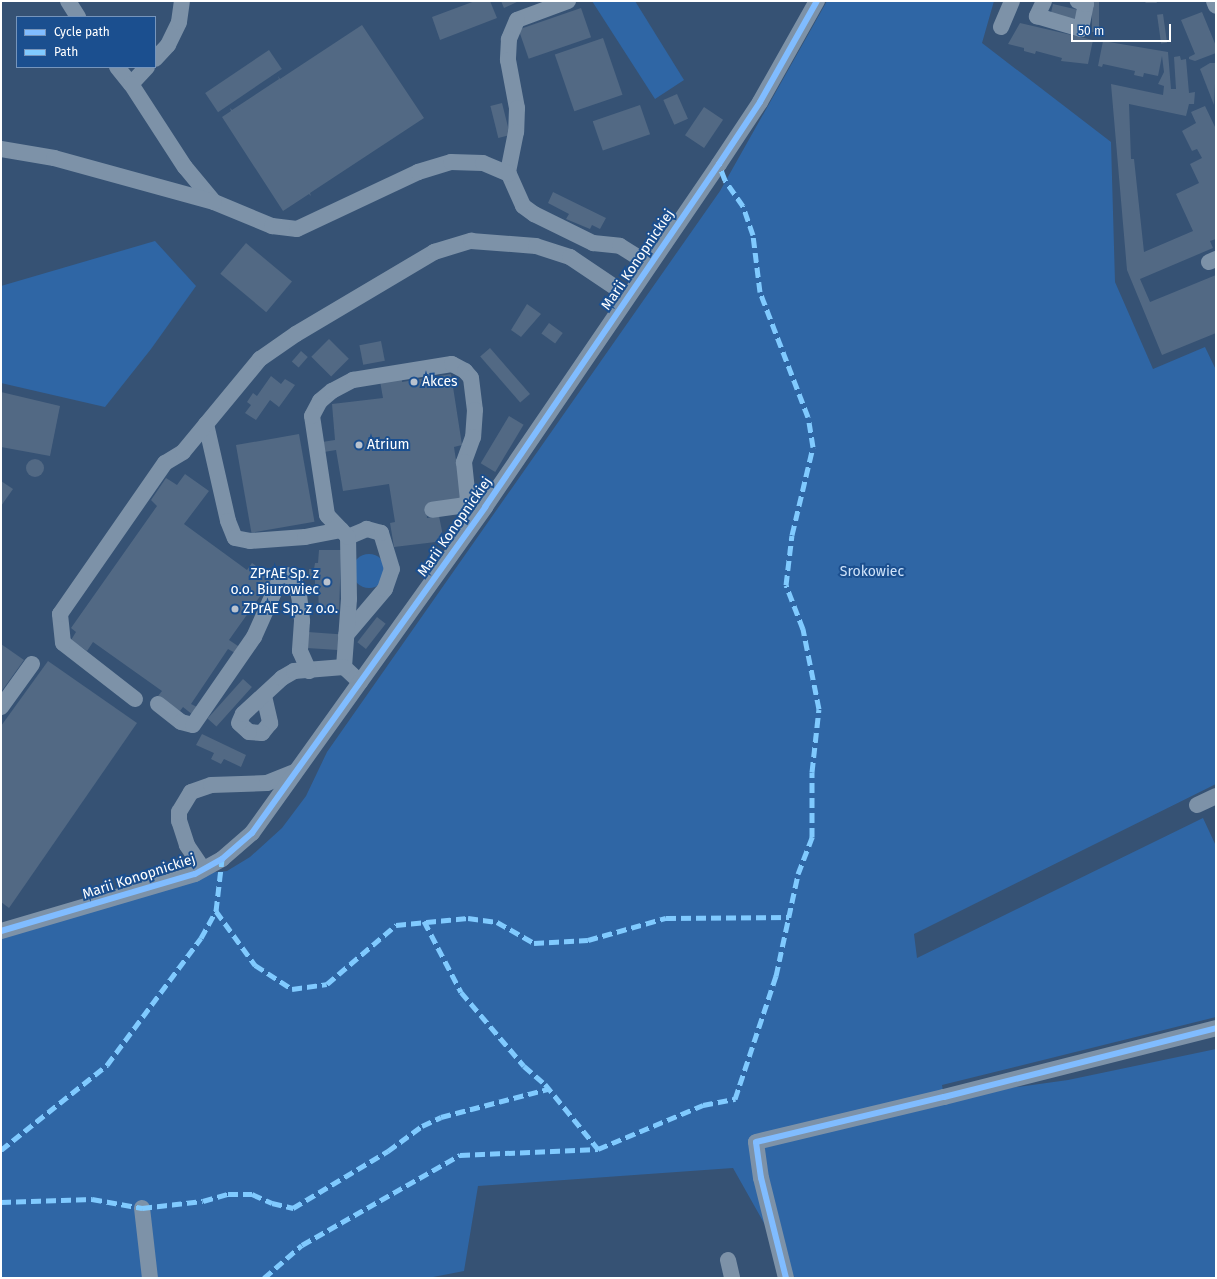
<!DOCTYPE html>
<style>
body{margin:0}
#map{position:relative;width:1217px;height:1279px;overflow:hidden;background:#365274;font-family:"Fira Sans",sans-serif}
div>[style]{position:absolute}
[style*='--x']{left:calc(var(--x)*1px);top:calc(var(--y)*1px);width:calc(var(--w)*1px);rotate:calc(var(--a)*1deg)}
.green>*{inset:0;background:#2f66a5}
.round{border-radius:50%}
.building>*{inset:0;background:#526984;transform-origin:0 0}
.minor>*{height:16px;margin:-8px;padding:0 8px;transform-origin:8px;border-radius:8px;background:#7d92a8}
.quiet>*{height:5px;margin-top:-2.5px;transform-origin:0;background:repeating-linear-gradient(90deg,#80caff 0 10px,transparent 0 15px)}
.cycleway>*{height:6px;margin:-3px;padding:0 3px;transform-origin:3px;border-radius:3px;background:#80bcff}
.dots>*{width:11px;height:11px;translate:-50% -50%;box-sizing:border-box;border:2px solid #1b4f8f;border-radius:50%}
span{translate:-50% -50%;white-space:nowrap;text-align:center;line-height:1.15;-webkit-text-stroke:4px #1b4f8f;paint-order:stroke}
.street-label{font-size:14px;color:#fff}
.poi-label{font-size:14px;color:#fff}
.left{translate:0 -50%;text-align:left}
.right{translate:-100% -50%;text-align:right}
.park-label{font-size:14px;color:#cfe3fa}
.frame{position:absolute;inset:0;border:2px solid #fff;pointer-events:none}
.legend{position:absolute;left:16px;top:16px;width:140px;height:52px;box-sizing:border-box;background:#1b4f8f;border:1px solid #7695bc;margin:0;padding:5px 7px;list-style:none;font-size:12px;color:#fff}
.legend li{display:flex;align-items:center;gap:8px;height:20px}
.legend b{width:20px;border:1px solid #7695bc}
.scale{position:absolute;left:1071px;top:24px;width:100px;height:18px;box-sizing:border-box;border:2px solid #fff;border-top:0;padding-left:5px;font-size:12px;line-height:14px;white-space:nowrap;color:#fff;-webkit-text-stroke:3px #1b4f8f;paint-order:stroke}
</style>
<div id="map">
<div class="green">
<div style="clip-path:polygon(592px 1px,635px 1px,684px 80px,655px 99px)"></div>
<div style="clip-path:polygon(827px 1px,994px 1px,982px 43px,1111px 142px,1115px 282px,1153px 369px,1205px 347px,1216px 370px,1216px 784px,914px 934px,917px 958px,1203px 818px,1216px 846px,1216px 1017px,942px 1085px,944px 1097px,1068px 1080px,1216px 1049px,1216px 1278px,795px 1278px,733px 1168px,478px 1186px,464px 1271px,428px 1278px,1px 1278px,1px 928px,195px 874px,227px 871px,250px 857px,282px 828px,306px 796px,327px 752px,720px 191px)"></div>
<div style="clip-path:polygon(155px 241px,196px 286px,151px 349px,105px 407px,1px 383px,1px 286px)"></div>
<div class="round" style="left:352px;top:554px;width:34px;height:34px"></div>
</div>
<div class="building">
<div style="clip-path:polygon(475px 1px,490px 1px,497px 18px,440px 40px,432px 17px)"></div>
<div style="clip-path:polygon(501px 1px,519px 1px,504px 8px)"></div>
<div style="left:1092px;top:1px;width:7px;height:31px"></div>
<div style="clip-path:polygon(1144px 1px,1156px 1px,1157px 3px,1146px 3px)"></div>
<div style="left:1053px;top:4px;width:31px;height:10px;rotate:13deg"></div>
<div style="left:581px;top:8px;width:31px;height:66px;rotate:71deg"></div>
<div style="clip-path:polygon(1202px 12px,1216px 46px,1216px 53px,1195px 61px,1189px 59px,1189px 57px,1195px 54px,1181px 20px)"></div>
<div style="left:1163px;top:14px;width:29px;height:6px;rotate:82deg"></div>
<div style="clip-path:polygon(1020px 23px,1093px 40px,1088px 64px,1061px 61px,1062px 58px,1036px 51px,1035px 54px,1024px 51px,1024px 48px,1008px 44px)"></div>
<div style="clip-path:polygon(362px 25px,424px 118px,310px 193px,311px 196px,309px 194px,283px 211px,222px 117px,231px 111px,230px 108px,232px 110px,279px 79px,278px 76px,280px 79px)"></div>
<div style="left:603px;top:38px;width:60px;height:51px;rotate:71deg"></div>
<div style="clip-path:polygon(1103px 41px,1168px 52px,1171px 89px,1176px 89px,1174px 57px,1180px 56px,1181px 60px,1186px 59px,1189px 93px,1195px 92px,1194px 104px,1189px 104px,1186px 116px,1129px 104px,1131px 159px,1134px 159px,1144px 252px,1193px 231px,1176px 194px,1199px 183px,1190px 164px,1202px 158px,1197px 149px,1192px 151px,1182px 131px,1196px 123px,1191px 112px,1205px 106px,1216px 129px,1216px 239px,1210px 241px,1213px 248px,1140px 279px,1150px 302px,1216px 275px,1216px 333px,1162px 355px,1127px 270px,1111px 84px,1163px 95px,1164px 86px,1158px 84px,1164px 72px,1162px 56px,1158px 76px,1144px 73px,1143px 77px,1134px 75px,1135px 71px,1103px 64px,1102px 67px,1098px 66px)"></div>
<div style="left:269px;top:50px;width:23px;height:77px;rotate:56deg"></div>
<div style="clip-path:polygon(1210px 63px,1216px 63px,1214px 105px,1200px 69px)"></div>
<div style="left:677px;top:94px;width:27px;height:15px;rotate:66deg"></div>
<div style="left:502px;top:103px;width:33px;height:12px;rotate:76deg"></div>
<div style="left:640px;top:105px;width:31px;height:50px;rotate:71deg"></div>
<div style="left:704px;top:107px;width:23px;height:34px;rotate:34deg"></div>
<div style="clip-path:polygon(553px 192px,606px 218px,600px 229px,592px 225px,590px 229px,566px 219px,569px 214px,548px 203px)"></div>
<div style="left:246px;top:243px;width:60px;height:40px;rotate:40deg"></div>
<div style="clip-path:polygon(527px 304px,541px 314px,521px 337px,511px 330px)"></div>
<div style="left:549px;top:323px;width:17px;height:13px;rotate:36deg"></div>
<div style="left:329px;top:339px;width:28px;height:25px;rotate:45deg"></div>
<div style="left:381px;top:341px;width:20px;height:22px;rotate:79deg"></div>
<div style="left:490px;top:348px;width:61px;height:13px;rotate:49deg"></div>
<div style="left:301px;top:351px;width:9px;height:14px;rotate:41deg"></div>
<div style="clip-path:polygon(451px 374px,462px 445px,454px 447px,462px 500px,426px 506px,427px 518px,439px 516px,444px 541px,394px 547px,390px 523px,395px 522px,389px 484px,343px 491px,336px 450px,324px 452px,322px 442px,335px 440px,332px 404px,383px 398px,380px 381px,402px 378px,402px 382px)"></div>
<div style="clip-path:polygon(271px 376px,281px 384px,285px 379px,295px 385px,279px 407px,270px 400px,256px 420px,245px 413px,251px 405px,247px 402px,253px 393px,257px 396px)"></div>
<div style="clip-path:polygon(1px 392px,60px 406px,50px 456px,1px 447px)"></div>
<div style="left:509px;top:416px;width:17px;height:55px;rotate:31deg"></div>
<div style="left:299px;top:434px;width:89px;height:64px;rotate:80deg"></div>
<div class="round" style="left:26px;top:459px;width:18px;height:18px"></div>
<div style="clip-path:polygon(185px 474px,209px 491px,184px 524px,247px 570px,252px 563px,273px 578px,229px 640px,241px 648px,237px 654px,228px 649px,191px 704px,199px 708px,193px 715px,183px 707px,180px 711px,158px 696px,162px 691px,93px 642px,87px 651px,71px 640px,76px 632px,71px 628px,157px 506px,151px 500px,166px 478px,177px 485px)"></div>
<div style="clip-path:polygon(1px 481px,13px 489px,1px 506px)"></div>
<div style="clip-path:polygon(319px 550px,341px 550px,339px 614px,319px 614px,318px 585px,315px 585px,315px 579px,309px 579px,309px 569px,314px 569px,315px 563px,318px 563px)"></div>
<div style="left:377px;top:617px;width:11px;height:32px;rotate:38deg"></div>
<div style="left:308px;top:632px;width:31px;height:16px;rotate:4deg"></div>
<div style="clip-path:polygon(1px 644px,24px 660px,1px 692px)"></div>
<div style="clip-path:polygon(48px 661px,137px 723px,9px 908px,1px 902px,1px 726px)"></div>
<div style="left:243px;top:679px;width:12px;height:53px;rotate:42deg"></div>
<div style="clip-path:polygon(202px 734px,246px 755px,241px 767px,224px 759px,221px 764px,211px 759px,214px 753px,196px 745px)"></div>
</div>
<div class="minor">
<div style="--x:68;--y:1;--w:19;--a:58"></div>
<div style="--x:568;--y:1;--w:54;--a:159.6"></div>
<div style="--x:517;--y:20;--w:21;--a:113"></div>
<div style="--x:509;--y:39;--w:21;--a:93"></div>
<div style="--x:508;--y:60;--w:49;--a:79.4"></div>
<div style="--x:517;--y:108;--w:24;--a:92"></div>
<div style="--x:516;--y:132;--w:41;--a:101.3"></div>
<div style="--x:508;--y:172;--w:37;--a:66"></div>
<div style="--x:523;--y:206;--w:14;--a:36"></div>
<div style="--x:534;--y:214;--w:66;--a:26.2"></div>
<div style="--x:593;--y:243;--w:27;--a:6"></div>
<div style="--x:620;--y:246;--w:25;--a:32"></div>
<div style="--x:641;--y:259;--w:10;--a:17"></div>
<div style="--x:1044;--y:1;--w:17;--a:115"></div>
<div style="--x:1037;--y:16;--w:46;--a:16.5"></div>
<div style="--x:1081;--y:29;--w:25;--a:-79"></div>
<div style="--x:1086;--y:4;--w:9;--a:-159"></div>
<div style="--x:1214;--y:1;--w:5;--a:68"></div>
<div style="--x:1001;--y:27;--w:28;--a:-67"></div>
<div style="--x:155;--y:59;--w:19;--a:-47"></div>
<div style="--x:168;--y:45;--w:25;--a:-64"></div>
<div style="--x:179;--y:22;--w:21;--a:-82"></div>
<div style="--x:117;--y:67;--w:22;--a:51"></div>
<div style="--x:147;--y:67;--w:23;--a:133"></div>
<div style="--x:131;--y:84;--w:99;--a:57"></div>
<div style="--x:185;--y:167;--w:45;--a:50.4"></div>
<div style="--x:214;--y:202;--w:63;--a:22.5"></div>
<div style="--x:272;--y:226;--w:25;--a:7"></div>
<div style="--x:297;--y:229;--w:134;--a:-25.2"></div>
<div style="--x:418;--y:172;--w:34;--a:-17"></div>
<div style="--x:451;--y:162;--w:32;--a:2"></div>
<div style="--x:483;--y:163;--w:28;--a:23"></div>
<div style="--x:1;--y:149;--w:54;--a:9.6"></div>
<div style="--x:54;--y:158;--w:166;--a:15.4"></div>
<div style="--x:1209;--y:262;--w:8;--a:-23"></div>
<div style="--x:206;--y:424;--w:99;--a:77.2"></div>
<div style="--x:228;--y:521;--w:18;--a:68"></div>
<div style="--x:235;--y:538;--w:15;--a:11"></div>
<div style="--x:250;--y:541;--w:55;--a:-4.2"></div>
<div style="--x:305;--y:537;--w:37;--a:-11"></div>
<div style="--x:346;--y:635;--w:60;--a:-49.7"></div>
<div style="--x:385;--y:589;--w:21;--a:-71"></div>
<div style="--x:392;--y:569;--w:38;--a:-107"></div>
<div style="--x:381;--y:533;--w:15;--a:-164"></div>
<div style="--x:367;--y:529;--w:21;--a:157"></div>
<div style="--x:360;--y:682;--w:22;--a:-137"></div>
<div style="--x:344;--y:667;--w:68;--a:-85.8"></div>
<div style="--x:349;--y:599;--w:62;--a:-90.9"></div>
<div style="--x:348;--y:537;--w:30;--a:-134"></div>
<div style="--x:327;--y:515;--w:100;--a:-98.6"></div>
<div style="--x:312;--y:416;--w:17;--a:-62"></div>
<div style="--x:320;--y:401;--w:16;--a:-40"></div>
<div style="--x:332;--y:391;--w:24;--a:-28"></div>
<div style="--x:353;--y:380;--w:100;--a:-9.2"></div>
<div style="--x:452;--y:364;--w:15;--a:28"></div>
<div style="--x:465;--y:371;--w:9;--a:49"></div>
<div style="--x:471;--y:378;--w:32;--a:83"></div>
<div style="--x:475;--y:410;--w:27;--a:94"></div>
<div style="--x:473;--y:437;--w:27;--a:110"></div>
<div style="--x:464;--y:462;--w:36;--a:84"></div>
<div style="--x:468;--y:498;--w:7;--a:106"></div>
<div style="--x:466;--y:505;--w:34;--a:172"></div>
<div style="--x:264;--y:696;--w:28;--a:77"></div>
<div style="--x:270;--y:723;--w:13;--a:129"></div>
<div style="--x:262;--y:733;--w:13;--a:-176"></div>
<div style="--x:249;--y:732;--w:13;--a:-138"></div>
<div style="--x:239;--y:723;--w:10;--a:-66"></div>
<div style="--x:243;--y:714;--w:53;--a:-42.7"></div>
<div style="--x:282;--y:678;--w:14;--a:-30"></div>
<div style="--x:294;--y:671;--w:50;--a:-4.6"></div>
<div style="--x:135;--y:699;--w:91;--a:-142.1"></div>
<div style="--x:63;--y:643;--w:29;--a:-96"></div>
<div style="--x:60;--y:614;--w:184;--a:-55.2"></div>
<div style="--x:165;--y:463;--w:21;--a:-31"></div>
<div style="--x:183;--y:452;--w:121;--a:-50.4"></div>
<div style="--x:260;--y:359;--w:44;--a:-34.8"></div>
<div style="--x:296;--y:334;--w:161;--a:-30.7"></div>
<div style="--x:434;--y:252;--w:39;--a:-17"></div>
<div style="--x:471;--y:241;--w:65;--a:4.4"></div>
<div style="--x:536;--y:246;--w:36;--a:18"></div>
<div style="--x:570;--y:257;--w:70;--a:33.9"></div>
<div style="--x:158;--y:704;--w:29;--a:38"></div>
<div style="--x:181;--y:722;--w:12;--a:14"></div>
<div style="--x:193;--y:725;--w:107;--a:-55.3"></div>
<div style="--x:254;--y:637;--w:64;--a:-65.9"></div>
<div style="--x:280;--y:579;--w:7;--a:-34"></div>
<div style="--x:286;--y:575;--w:7;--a:16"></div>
<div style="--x:293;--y:577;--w:19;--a:72"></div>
<div style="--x:299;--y:595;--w:26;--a:83"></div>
<div style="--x:302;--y:621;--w:30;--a:94"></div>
<div style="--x:300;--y:651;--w:22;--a:66"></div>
<div style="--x:1;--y:707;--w:53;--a:-54.2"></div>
<div style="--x:1197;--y:805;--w:21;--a:-25"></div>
<div style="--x:203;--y:869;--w:29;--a:-124"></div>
<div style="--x:187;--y:845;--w:25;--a:-108"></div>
<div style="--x:179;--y:821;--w:9;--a:-90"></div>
<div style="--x:179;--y:812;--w:23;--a:-59"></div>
<div style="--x:191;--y:792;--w:21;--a:-19"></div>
<div style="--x:211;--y:785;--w:56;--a:-2"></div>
<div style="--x:267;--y:783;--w:29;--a:-22"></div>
<div style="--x:1;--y:931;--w:202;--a:-16.4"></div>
<div style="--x:195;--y:874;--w:31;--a:-29"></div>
<div style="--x:222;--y:859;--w:40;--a:-41"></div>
<div style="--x:252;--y:833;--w:401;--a:-54.4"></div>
<div style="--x:485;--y:507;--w:415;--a:-55.7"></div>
<div style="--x:719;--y:164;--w:74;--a:-56.5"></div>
<div style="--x:760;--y:102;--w:116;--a:-60.6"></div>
<div style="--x:142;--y:1208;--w:70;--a:83.5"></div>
<div style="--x:728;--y:1260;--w:18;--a:77"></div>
<div style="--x:786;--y:1278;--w:103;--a:-104"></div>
<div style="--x:761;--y:1178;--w:36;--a:-98"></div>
<div style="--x:756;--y:1142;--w:193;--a:-13.5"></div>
<div style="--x:944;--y:1097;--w:281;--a:-14.2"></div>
</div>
<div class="quiet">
<div style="--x:216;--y:911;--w:67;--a:54.2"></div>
<div style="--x:255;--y:965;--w:44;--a:33"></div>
<div style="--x:292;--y:989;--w:35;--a:-8"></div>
<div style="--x:327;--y:984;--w:91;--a:-40.5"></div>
<div style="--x:396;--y:925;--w:72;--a:-5.6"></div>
<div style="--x:468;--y:918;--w:29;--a:8"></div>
<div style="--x:497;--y:922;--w:43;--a:29.6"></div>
<div style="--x:534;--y:943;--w:54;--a:-3.2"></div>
<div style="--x:588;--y:940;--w:81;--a:-15.8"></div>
<div style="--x:666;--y:918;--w:123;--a:-0.5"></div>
<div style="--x:424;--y:921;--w:80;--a:62.5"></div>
<div style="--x:461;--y:992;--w:97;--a:49.6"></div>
<div style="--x:524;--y:1066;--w:28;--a:41"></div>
<div style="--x:545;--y:1084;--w:84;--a:50.8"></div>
<div style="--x:1;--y:1150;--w:136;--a:-38.7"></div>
<div style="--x:107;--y:1065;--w:158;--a:-53.5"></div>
<div style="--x:201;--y:938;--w:31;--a:-61"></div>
<div style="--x:216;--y:911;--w:52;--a:-83.4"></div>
<div style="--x:1;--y:1202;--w:91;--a:-1.9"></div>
<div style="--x:92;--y:1199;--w:51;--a:10.2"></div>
<div style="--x:142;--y:1208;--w:61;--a:-6.5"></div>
<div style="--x:203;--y:1201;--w:26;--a:-16"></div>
<div style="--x:228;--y:1194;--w:24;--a:0"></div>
<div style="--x:252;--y:1194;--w:22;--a:24"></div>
<div style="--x:272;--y:1203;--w:22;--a:13"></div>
<div style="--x:293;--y:1208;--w:111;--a:-31"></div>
<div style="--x:388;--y:1151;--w:42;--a:-36.3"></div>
<div style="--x:422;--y:1126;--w:21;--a:-25"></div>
<div style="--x:441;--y:1117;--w:111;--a:-14.7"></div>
<div style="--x:264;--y:1278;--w:50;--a:-41"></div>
<div style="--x:302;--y:1245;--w:182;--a:-29.7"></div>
<div style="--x:460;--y:1155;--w:138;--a:-2.5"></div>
<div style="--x:598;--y:1149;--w:114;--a:-22.7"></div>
<div style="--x:703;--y:1105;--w:33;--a:-11"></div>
<div style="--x:735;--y:1099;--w:130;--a:-71.6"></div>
<div style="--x:776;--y:976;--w:104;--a:-77.8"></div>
<div style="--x:798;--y:874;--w:40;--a:-69"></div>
<div style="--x:812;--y:837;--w:65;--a:-90"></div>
<div style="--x:812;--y:772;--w:63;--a:-83.7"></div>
<div style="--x:819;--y:709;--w:82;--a:-101.3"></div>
<div style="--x:803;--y:629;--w:47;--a:-111.1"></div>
<div style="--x:786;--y:585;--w:50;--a:-83.2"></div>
<div style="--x:792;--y:535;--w:90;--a:-76.6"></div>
<div style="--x:813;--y:447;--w:30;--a:-99"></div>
<div style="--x:808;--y:417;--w:134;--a:-111"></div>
<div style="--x:760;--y:292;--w:57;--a:-97"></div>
<div style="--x:753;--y:235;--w:31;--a:-109"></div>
<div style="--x:743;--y:206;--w:32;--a:-125"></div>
<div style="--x:725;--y:180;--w:17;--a:-111"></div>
</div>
<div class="cycleway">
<div style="--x:1;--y:931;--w:202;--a:-16.4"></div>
<div style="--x:195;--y:874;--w:31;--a:-29"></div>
<div style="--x:222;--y:859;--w:40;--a:-41"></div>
<div style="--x:252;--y:833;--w:401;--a:-54.4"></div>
<div style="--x:485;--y:507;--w:415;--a:-55.7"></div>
<div style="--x:719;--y:164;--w:74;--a:-56.5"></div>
<div style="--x:760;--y:102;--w:116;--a:-60.6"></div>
<div style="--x:786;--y:1278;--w:103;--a:-104"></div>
<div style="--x:761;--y:1178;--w:36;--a:-98"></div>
<div style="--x:756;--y:1142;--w:193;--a:-13.5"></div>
<div style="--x:944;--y:1097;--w:281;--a:-14.2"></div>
</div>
<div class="dots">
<div style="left:414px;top:382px;background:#b9c2ce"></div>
<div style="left:359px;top:445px;background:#b9c2ce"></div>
<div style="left:327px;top:582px;background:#b9c2ce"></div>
<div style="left:235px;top:609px;background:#b9c2ce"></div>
</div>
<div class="street-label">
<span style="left:638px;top:260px;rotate:-56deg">Marii Konopnickiej</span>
<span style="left:455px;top:527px;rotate:-55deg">Marii Konopnickiej</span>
<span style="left:139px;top:877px;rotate:-18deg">Marii Konopnickiej</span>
</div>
<div class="poi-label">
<span class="left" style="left:422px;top:382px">Akces</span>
<span class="left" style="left:367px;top:445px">Atrium</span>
<span class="right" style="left:319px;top:582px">ZPrAE Sp. z<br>o.o. Biurowiec</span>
<span class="left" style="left:243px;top:609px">ZPrAE Sp. z o.o.</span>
</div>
<div class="park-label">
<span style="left:872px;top:572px">Srokowiec</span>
</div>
<div class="frame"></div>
<ul class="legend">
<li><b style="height:5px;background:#80bcff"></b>Cycle path</li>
<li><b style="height:5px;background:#80caff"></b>Path</li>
</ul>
<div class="scale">50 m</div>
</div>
